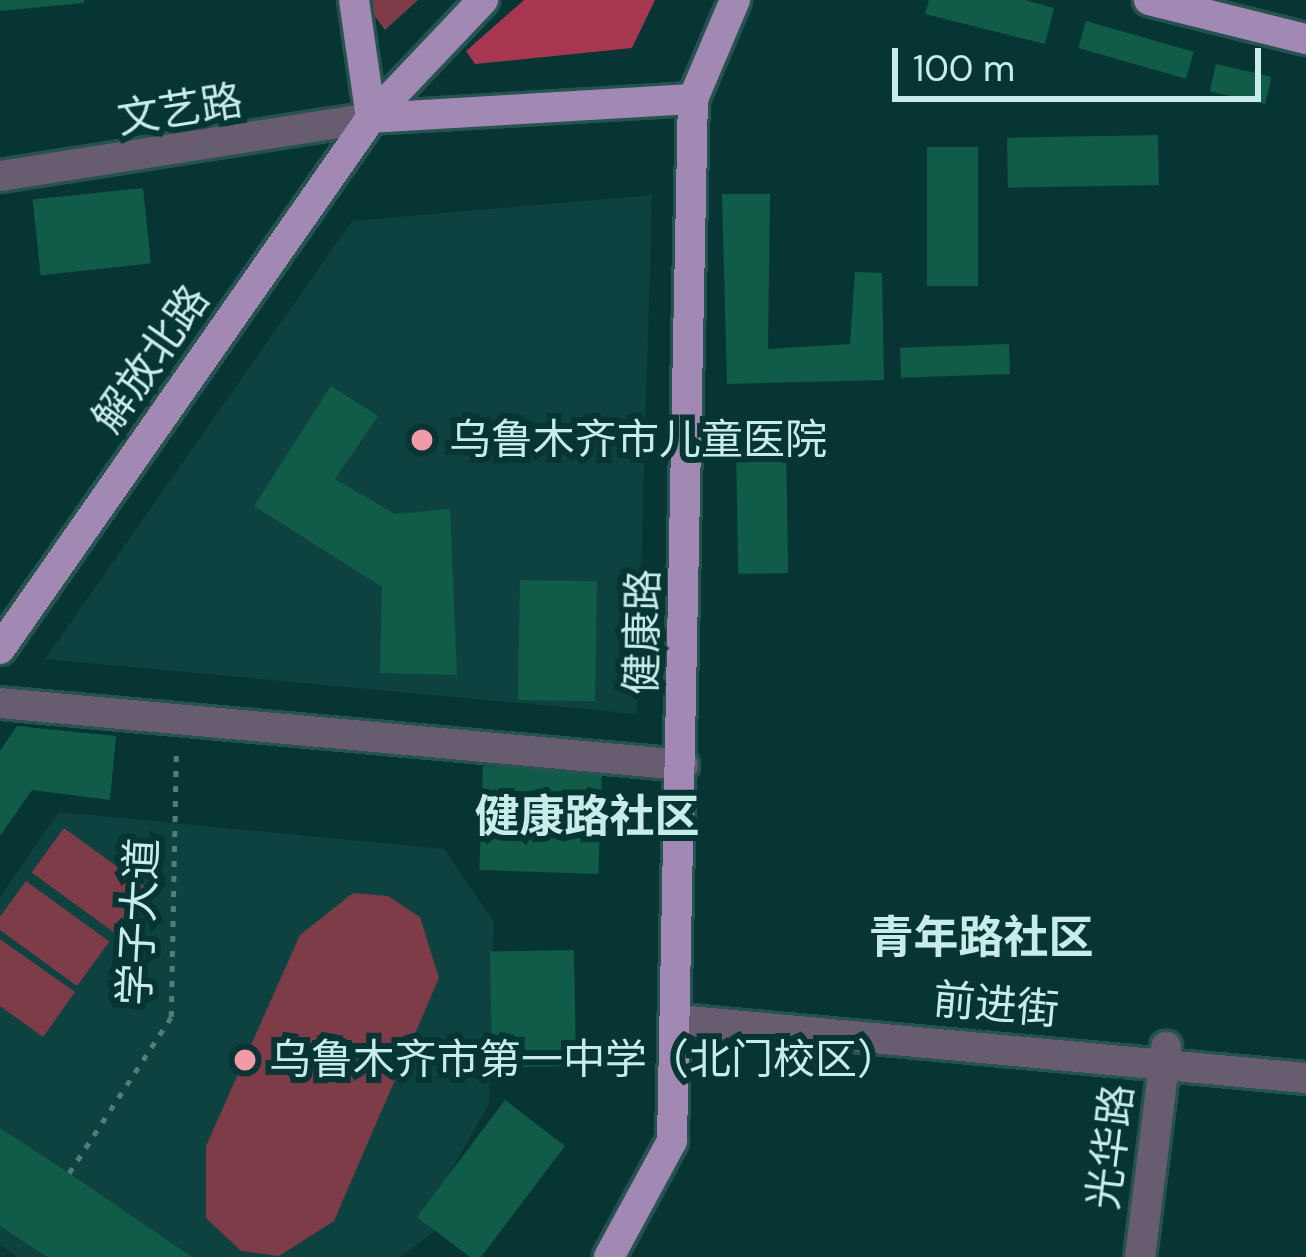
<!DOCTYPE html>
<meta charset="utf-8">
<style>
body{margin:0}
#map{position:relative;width:1306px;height:1257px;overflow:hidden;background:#073533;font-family:"DM Sans","Noto Sans SC",sans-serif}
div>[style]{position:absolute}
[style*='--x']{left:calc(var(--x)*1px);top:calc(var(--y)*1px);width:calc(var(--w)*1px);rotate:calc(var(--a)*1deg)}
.built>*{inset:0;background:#0e4240}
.green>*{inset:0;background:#7d3c48;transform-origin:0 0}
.forest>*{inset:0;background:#a73751}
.building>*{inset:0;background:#105c48;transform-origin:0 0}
.path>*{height:4.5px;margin-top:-2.25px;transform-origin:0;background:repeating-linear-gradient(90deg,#537d7b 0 6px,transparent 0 15px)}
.roads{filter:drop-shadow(3px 0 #265250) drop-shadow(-3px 0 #265250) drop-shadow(0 3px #265250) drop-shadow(0 -3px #265250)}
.minor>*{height:30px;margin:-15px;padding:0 15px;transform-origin:15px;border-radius:15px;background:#675c70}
.major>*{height:30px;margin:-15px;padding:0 15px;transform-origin:15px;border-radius:15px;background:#a189b3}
.dots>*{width:33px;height:33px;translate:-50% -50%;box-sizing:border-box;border:6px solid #073533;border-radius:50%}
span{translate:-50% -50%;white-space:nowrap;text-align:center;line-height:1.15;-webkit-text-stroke:12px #073533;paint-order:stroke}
.street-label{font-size:42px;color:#c7ece9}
.poi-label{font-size:42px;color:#c7ece9}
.left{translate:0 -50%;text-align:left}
.neighbourhood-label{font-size:45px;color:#c7ece9;font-weight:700}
.scale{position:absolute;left:892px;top:48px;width:369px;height:54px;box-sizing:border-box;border:6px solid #c7ece9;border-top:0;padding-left:15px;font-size:36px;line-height:42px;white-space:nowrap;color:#c7ece9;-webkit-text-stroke:9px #073533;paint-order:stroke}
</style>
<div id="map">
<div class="built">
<div style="clip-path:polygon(652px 195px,637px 714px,45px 659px,352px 221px)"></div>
<div style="clip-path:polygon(59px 812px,444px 849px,494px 922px,489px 1104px,436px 1197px,444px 1225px,400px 1257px,18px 1257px,0 1245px,0 897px)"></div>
</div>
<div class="green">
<div style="clip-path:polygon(363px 0,418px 0,385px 30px)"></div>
<div style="left:64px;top:828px;width:104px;height:55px;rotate:36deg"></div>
<div style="left:26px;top:881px;width:103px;height:55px;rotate:36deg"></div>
<div style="clip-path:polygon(353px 893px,388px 896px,420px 917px,439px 978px,334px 1221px,279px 1256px,241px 1251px,206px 1218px,206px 1146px,300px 935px)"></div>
<div style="clip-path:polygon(0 939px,75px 992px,43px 1037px,0 1006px)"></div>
</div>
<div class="forest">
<div style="clip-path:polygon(524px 0,655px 0,632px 48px,475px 64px,466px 51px)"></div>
</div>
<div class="building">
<div style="clip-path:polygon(0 0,84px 0,84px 3px,0 11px)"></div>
<div style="clip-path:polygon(929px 0,1025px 0,1054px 8px,1045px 44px,925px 14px)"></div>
<div style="left:1086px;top:21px;width:112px;height:28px;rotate:16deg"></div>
<div style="left:1216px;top:64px;width:57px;height:28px;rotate:13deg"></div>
<div style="left:1158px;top:135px;width:50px;height:151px;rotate:89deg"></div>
<div style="left:927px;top:147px;width:51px;height:139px"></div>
<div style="left:143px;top:188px;width:76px;height:111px;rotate:84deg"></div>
<div style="clip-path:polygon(722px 194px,770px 194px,768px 349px,850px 344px,855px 272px,882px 273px,884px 380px,727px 384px)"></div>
<div style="left:1009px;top:344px;width:30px;height:109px;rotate:88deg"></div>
<div style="clip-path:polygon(331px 386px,378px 416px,335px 479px,395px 514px,450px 509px,457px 675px,380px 673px,382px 587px,254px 506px)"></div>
<div style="left:786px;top:444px;width:129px;height:50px;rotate:89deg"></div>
<div style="left:520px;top:580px;width:77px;height:120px;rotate:1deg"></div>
<div style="clip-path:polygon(17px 726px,116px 736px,110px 800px,32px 790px,0 836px,0 751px)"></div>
<div style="left:483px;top:766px;width:119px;height:104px;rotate:2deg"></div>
<div style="left:574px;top:950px;width:116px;height:84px;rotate:89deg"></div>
<div style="clip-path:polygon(505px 1100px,565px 1146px,481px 1257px,470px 1257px,417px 1217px)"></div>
<div style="clip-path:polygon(0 1128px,69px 1173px,192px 1257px,47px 1257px,0 1226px)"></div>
</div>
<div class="path">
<div style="--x:69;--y:1173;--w:186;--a:-56.8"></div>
<div style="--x:171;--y:1017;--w:270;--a:-88.9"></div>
</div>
<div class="roads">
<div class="minor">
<div style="--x:0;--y:176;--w:376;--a:-8.9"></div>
<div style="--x:0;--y:703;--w:686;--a:5.19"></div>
<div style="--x:679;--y:1020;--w:630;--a:5.29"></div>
<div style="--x:1140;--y:1257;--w:212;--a:-82.9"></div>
</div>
<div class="major">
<div style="--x:354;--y:0;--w:119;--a:81.8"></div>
<div style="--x:1149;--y:0;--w:162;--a:14"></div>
<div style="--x:371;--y:118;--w:323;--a:-3.4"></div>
<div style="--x:0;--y:649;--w:648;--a:-55.06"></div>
<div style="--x:371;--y:118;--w:163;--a:-46.5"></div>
<div style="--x:609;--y:1257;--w:132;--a:-61.5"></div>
<div style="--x:672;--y:1141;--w:1042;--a:-88.85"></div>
<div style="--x:693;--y:99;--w:108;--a:-67"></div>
</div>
</div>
<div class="dots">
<div style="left:422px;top:440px;background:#f39aa7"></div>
<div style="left:245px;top:1060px;background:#f39aa7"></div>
</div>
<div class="street-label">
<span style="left:180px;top:110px;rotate:-9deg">文艺路</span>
<span style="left:151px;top:359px;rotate:-55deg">解放北路</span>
<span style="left:643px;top:632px;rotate:-89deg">健康路</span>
<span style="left:139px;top:922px;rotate:-87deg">学子大道</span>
<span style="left:996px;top:1005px;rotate:5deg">前进街</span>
<span style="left:1111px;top:1147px;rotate:-83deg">光华路</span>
</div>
<div class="poi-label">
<span class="left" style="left:449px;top:440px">乌鲁木齐市儿童医院</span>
<span class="left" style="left:269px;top:1060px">乌鲁木齐市第一中学（北门校区）</span>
</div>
<div class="neighbourhood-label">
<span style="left:587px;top:817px">健康路社区</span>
<span style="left:981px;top:938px">青年路社区</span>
</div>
<div class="scale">100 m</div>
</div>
